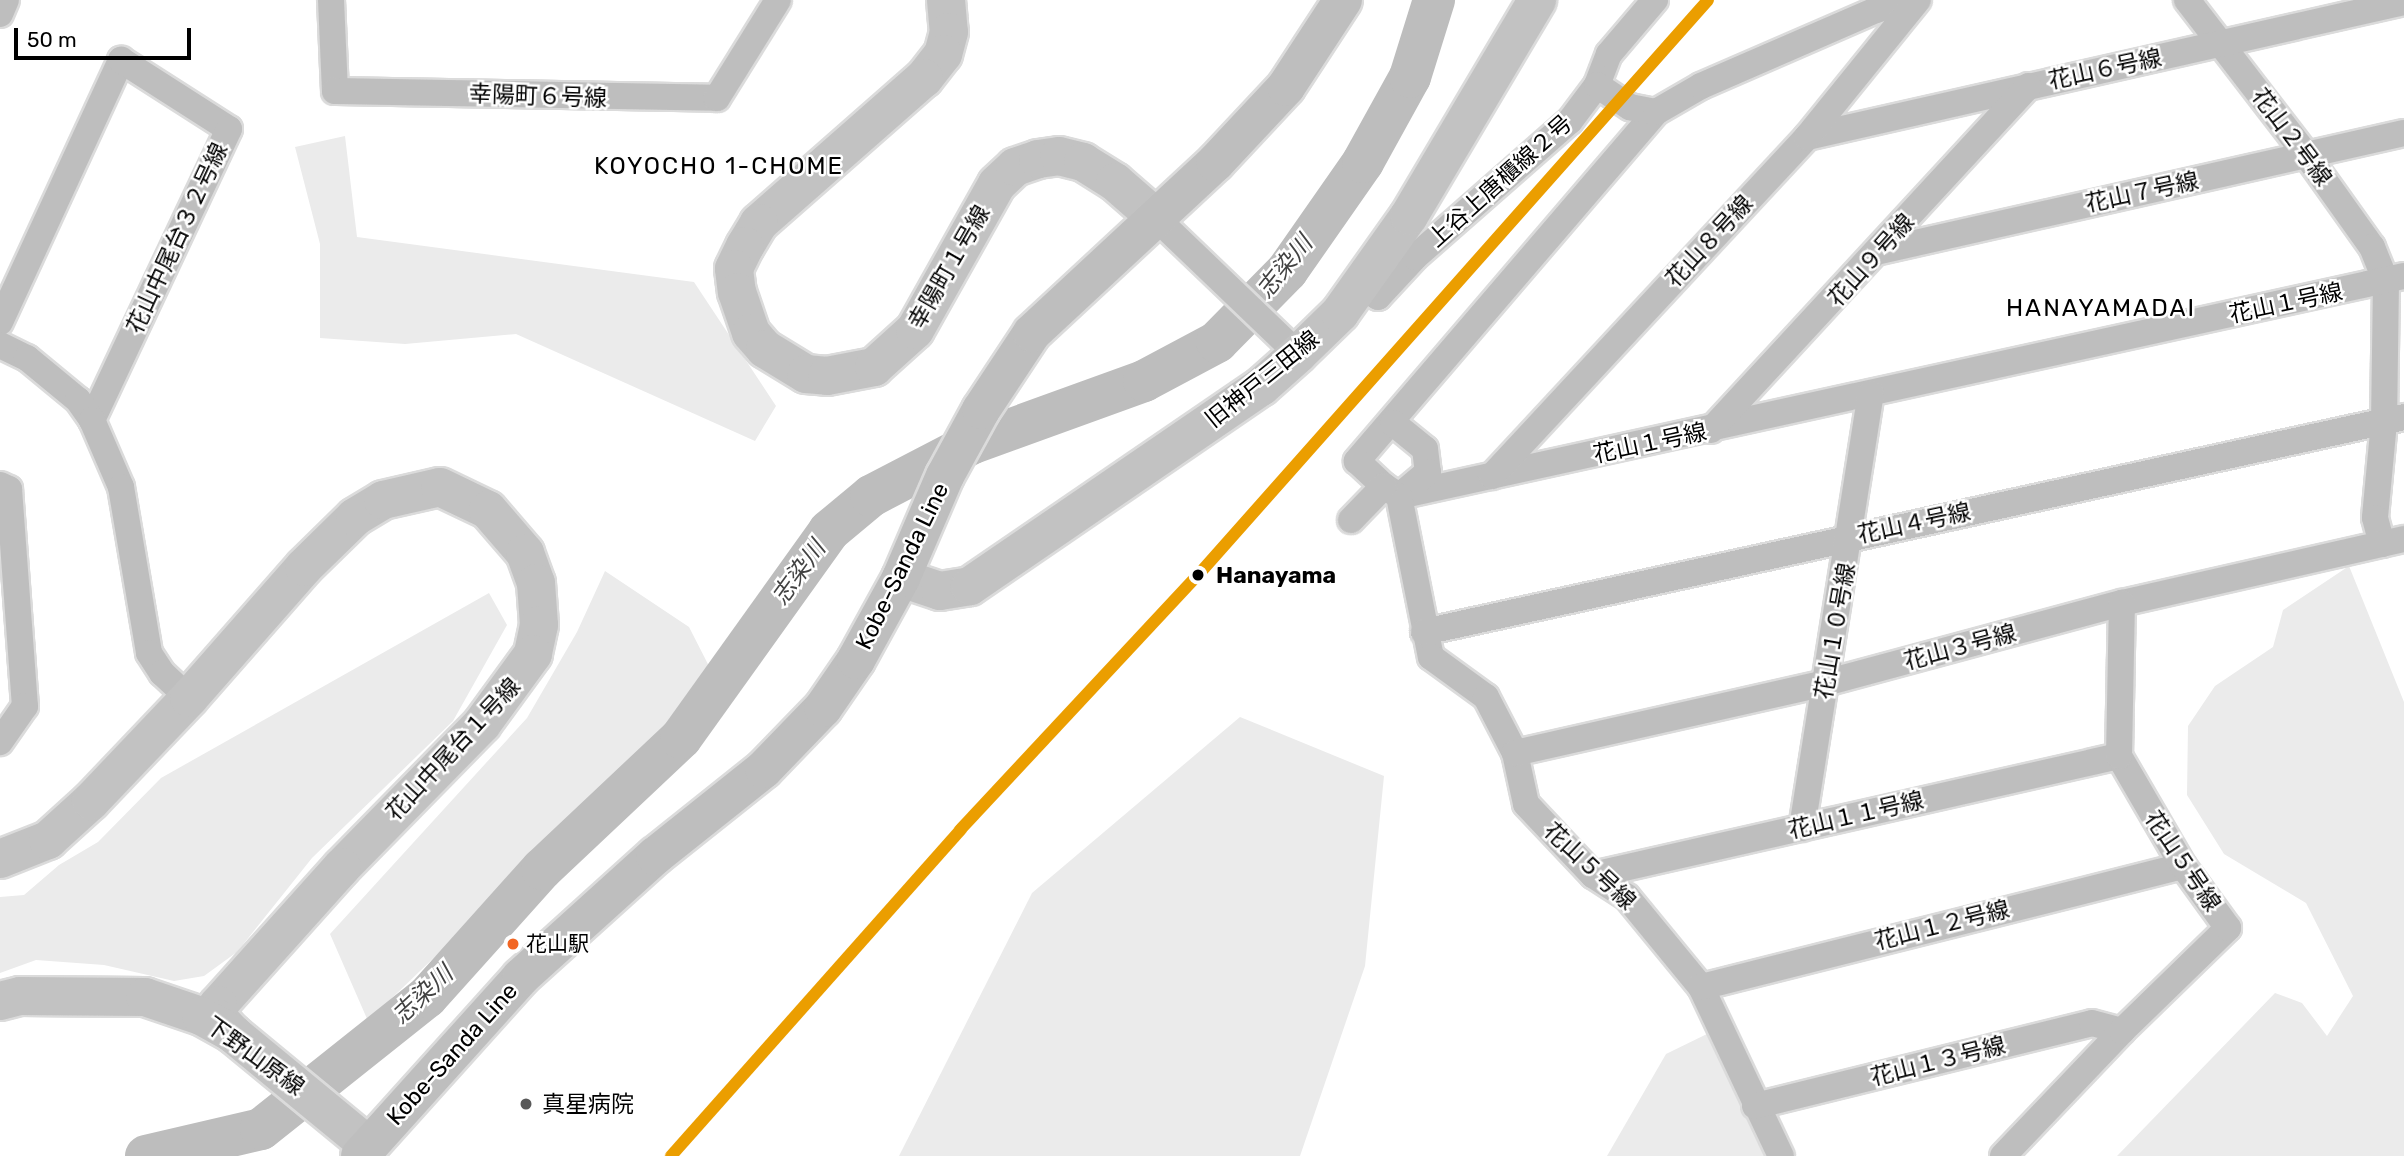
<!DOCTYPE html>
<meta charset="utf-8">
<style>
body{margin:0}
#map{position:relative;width:2404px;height:1156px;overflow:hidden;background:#fff;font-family:Rubik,"Noto Sans JP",sans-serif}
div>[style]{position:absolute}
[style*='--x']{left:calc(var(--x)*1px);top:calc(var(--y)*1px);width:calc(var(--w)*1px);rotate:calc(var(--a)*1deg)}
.green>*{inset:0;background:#ebebeb}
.river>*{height:42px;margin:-21px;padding:0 21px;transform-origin:21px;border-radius:21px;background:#bdbdbd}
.roads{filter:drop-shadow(2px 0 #dbdbdb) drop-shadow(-2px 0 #dbdbdb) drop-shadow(0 2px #dbdbdb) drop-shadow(0 -2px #dbdbdb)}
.street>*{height:26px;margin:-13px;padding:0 13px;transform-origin:13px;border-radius:13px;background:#bebebe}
.secondary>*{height:38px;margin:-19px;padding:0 19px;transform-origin:19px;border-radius:19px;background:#c2c2c2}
.primary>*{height:38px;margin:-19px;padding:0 19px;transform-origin:19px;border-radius:19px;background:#bebebe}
.rail-1>*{height:12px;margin:-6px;padding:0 6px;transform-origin:6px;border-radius:6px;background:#eb9e00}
.dots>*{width:19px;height:19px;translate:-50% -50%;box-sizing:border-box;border:4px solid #fff;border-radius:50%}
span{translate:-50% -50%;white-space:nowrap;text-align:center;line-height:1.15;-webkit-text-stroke:5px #fff;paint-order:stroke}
.bus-label{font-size:21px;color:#000}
.left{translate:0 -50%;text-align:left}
.street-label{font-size:23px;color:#000}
.stop-label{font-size:23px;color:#000;font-weight:700}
.poi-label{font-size:23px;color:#000}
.neighbourhood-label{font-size:24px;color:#000;letter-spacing:2px}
.water-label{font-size:24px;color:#424242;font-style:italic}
.scale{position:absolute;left:14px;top:28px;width:177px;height:32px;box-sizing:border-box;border:4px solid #000;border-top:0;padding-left:9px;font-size:21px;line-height:24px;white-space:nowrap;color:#000;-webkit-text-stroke:5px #fff;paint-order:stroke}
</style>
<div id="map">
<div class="green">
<div style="clip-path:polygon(345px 136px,357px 237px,694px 282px,776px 406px,755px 441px,516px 334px,405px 344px,320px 338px,320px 244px,295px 147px)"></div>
<div style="clip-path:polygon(2349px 566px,2404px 702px,2404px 1156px,2117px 1156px,2275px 993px,2302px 1003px,2327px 1036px,2353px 996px,2306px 903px,2224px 854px,2187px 795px,2188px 726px,2215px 686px,2273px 647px,2283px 610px)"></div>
<div style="clip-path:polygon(605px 571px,689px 627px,713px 674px,596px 802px,368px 1021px,330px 934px,527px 718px,577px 632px)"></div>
<div style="clip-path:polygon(489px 593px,507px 625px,453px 721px,312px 858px,237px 952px,204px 976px,174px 981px,104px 965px,36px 960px,0 973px,0 897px,24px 895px,59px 865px,98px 842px,161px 778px)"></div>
<div style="clip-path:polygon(1240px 717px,1384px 776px,1365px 966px,1300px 1156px,899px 1156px,1032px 893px)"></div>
<div style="clip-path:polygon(1709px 1033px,1767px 1156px,1607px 1156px,1666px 1054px)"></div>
</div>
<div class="river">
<div style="--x:146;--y:1156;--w:118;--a:-13.2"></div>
<div style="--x:261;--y:1129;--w:212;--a:-38.5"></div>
<div style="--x:427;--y:997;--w:172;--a:-48.1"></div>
<div style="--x:542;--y:869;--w:191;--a:-43.3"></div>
<div style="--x:681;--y:738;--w:254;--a:-54.4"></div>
<div style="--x:829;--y:531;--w:55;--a:-39.8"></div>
<div style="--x:871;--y:496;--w:115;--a:-27.5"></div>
<div style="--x:973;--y:443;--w:182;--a:-19.9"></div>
<div style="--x:1144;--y:381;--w:83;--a:-28.1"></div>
<div style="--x:1217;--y:342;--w:100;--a:-45.4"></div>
<div style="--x:1287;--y:271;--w:133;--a:-55.1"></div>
<div style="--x:1363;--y:162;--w:97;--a:-61.1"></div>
<div style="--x:1410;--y:77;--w:81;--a:-72.7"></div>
</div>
<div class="roads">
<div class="street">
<div style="--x:331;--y:0;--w:91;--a:87.5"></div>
<div style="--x:335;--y:91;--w:382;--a:1"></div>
<div style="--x:717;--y:98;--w:115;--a:-58.1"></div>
<div style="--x:2187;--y:0;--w:197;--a:52.4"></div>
<div style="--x:2307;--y:156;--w:112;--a:54.5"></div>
<div style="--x:2372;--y:247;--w:37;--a:68"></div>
<div style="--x:2386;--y:281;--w:141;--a:90.8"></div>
<div style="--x:2384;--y:422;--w:96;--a:95.4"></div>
<div style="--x:2375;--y:518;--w:27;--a:75"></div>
<div style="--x:0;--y:14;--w:15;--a:-67"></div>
<div style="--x:1597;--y:85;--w:33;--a:-69"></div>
<div style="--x:1609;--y:54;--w:71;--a:-49.6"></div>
<div style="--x:1656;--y:112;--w:460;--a:130.6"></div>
<div style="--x:1357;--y:461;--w:37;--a:43"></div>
<div style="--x:1384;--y:486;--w:18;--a:34"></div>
<div style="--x:1399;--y:496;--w:1029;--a:-12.35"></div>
<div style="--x:1807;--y:137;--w:612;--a:-12.74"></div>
<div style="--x:1154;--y:216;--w:199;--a:43.8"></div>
<div style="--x:1880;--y:251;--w:537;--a:-12.69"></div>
<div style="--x:1360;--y:286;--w:21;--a:31"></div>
<div style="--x:1378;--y:297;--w:54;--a:-47.2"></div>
<div style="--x:1415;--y:257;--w:206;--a:-41.3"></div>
<div style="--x:1570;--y:121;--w:45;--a:-53.1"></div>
<div style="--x:1597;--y:85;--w:40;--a:34"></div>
<div style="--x:1630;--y:107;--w:26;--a:11"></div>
<div style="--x:1656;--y:112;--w:52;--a:-30"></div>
<div style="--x:1701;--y:86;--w:191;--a:-23.5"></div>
<div style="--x:1876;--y:10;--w:37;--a:-16"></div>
<div style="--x:0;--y:322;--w:289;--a:-65.2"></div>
<div style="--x:121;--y:60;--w:128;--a:32.6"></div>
<div style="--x:229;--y:129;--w:322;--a:115.2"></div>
<div style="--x:0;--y:345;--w:30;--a:26"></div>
<div style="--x:27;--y:358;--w:66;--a:39.5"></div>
<div style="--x:78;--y:400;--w:24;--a:55"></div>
<div style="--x:92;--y:420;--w:73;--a:66.6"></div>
<div style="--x:121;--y:487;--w:168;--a:80.4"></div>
<div style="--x:149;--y:653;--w:24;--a:57"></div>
<div style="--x:162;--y:673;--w:37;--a:43"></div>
<div style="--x:1393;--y:423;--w:41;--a:39.1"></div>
<div style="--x:1425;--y:449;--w:23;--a:83"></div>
<div style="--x:1428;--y:472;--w:38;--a:140"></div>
<div style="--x:1399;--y:496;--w:164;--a:78.8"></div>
<div style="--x:1431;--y:657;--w:68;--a:36"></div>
<div style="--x:1486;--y:697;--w:63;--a:62.6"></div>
<div style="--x:1515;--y:753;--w:52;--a:77.8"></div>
<div style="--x:1526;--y:804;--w:98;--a:46.7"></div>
<div style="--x:1593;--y:875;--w:40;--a:32.9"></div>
<div style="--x:1627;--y:897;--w:117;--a:50.6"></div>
<div style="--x:1701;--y:987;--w:187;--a:64.7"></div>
<div style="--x:1711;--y:430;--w:468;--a:-47.3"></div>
<div style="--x:1492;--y:476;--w:463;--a:-47.1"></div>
<div style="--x:1807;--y:137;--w:176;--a:-51"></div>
<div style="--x:0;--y:485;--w:10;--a:24"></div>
<div style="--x:9;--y:489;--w:218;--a:85.8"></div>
<div style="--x:25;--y:706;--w:44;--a:124.8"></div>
<div style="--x:1351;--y:520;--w:47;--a:-45.9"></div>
<div style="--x:1424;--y:632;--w:1003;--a:-12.37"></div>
<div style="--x:1515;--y:753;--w:318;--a:-12.7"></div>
<div style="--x:1825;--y:683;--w:308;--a:-15.1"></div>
<div style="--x:2122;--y:603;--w:289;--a:-12.8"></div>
<div style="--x:1802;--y:828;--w:440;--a:-81"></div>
<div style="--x:1593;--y:875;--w:539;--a:-12.75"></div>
<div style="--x:1701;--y:987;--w:497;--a:-14.1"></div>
<div style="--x:1755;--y:1106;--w:347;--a:-13.8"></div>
<div style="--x:2092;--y:1023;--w:31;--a:15"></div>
<div style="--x:2003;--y:1156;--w:173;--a:-46.4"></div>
<div style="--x:2122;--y:1031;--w:148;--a:-44.2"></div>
<div style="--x:2228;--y:928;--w:77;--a:-126"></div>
<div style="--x:2183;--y:866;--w:127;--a:-120.2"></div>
<div style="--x:2119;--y:756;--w:153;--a:-88.9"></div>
</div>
<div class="secondary">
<div style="--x:946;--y:0;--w:32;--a:85"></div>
<div style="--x:949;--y:32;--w:23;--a:105"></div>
<div style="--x:943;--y:54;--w:31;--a:128"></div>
<div style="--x:924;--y:78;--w:220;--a:138.7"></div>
<div style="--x:759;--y:223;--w:27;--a:121"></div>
<div style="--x:745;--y:246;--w:25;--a:116"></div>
<div style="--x:734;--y:269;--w:23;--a:83"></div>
<div style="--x:737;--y:292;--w:43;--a:71.1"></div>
<div style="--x:751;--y:333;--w:21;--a:49"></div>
<div style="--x:765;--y:349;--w:48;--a:31.4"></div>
<div style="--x:806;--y:374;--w:21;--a:5"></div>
<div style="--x:827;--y:376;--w:48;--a:-10.8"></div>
<div style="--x:874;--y:367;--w:55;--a:-42.1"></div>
<div style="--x:915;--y:330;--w:167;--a:-60.7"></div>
<div style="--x:997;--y:184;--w:25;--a:-43"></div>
<div style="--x:1015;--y:167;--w:24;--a:-19"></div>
<div style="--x:1038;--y:159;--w:21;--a:-8"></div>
<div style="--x:1059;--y:156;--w:25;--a:14"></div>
<div style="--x:1083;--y:162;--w:38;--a:32"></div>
<div style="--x:1115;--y:182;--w:52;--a:41.1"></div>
<div style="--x:901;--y:578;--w:41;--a:18.4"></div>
<div style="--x:940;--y:591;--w:30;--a:-9"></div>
<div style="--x:970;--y:586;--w:353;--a:-34.4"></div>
<div style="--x:1261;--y:387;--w:50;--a:-41.7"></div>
<div style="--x:1298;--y:354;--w:59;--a:-44.3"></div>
<div style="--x:1340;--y:313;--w:119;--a:-54.6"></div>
<div style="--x:1409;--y:216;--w:251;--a:-59.3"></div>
<div style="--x:0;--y:859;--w:52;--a:-21.6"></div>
<div style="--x:48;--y:840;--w:58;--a:-42.2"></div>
<div style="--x:91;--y:801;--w:142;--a:-46.4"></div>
<div style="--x:189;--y:698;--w:174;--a:-48.7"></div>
<div style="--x:304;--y:567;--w:71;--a:-44.4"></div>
<div style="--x:355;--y:517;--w:33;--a:-31"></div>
<div style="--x:383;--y:500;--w:58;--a:-12.8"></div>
<div style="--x:440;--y:487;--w:53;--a:25.6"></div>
<div style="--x:488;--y:510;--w:57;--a:49.3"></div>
<div style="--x:525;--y:553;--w:32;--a:70"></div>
<div style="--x:536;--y:583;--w:42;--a:85.9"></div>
<div style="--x:539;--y:625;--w:30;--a:102"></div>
<div style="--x:533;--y:654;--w:87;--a:126.1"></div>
<div style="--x:482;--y:724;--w:200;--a:134.4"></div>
<div style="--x:342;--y:867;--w:186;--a:131.9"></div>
<div style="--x:218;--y:1005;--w:14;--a:86"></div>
<div style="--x:219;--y:1019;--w:21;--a:47"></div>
<div style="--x:0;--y:1001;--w:21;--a:-14"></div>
<div style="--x:20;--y:996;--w:125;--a:0.5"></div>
<div style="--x:145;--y:997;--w:59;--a:18.7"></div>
<div style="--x:201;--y:1016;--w:37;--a:29"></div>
<div style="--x:233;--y:1034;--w:176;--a:39.5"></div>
</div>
<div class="primary">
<div style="--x:360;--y:1156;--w:241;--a:-48"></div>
<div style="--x:521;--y:977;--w:181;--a:-42.1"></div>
<div style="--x:655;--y:856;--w:139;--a:-38.6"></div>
<div style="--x:764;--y:769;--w:85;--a:-46"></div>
<div style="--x:823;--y:708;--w:58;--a:-55.5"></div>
<div style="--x:856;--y:660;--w:94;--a:-61.2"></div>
<div style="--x:901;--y:578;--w:111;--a:-66.7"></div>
<div style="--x:945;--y:476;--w:75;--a:-61.4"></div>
<div style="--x:981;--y:410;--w:92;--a:-56.5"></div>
<div style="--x:1032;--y:333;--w:250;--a:-42.9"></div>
<div style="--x:1215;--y:163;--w:104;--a:-46.9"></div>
<div style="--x:1286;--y:87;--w:104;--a:-56.8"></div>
</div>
</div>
<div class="rail-1">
<div style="--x:671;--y:1156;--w:436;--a:-48.4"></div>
<div style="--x:960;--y:830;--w:350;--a:-47"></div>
<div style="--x:1199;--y:574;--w:767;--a:-48.43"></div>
</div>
<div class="dots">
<div style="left:1198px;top:575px;background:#000"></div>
<div style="left:513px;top:944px;background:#f26522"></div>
<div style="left:526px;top:1104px;background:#595959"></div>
</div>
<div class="bus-label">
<span class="left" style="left:526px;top:944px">花山駅</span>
</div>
<div class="street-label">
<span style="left:2105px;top:69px;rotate:-12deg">花山６号線</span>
<span style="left:538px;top:96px;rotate:2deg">幸陽町６号線</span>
<span style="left:2292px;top:137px;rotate:53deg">花山２号線</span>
<span style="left:1500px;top:181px;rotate:-42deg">上谷上唐櫃線２号</span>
<span style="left:2142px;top:192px;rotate:-12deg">花山７号線</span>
<span style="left:177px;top:238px;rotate:-65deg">花山中尾台３２号線</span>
<span style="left:1709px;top:241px;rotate:-47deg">花山８号線</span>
<span style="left:1871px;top:260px;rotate:-48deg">花山９号線</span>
<span style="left:949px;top:267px;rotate:-60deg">幸陽町１号線</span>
<span style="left:2286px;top:303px;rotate:-12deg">花山１号線</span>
<span style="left:1262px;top:379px;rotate:-39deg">旧神戸三田線</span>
<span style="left:1650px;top:443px;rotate:-12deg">花山１号線</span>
<span style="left:1914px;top:523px;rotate:-12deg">花山４号線</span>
<span style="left:902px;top:566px;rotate:-64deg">Kobe-Sanda Line</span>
<span style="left:1835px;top:631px;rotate:-80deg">花山１０号線</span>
<span style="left:1960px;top:647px;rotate:-15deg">花山３号線</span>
<span style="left:453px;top:749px;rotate:-47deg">花山中尾台１号線</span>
<span style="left:1856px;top:815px;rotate:-13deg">花山１１号線</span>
<span style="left:2183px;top:861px;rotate:56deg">花山５号線</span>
<span style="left:1590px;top:866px;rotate:43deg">花山５号線</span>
<span style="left:1942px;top:925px;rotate:-14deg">花山１２号線</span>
<span style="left:452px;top:1054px;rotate:-48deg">Kobe-Sanda Line</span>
<span style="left:255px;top:1056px;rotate:36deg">下野山原線</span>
<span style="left:1938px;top:1061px;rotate:-14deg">花山１３号線</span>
</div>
<div class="stop-label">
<span class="left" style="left:1216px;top:575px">Hanayama</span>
</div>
<div class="poi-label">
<span class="left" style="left:542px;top:1104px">真星病院</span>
</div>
<div class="neighbourhood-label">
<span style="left:719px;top:167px">KOYOCHO 1-CHOME</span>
<span style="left:2101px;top:309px">HANAYAMADAI</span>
</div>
<div class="water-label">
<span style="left:1285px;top:267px;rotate:-51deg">志染川</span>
<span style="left:799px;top:573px;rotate:-54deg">志染川</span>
<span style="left:423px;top:995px;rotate:-43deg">志染川</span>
</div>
<div class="scale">50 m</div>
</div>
